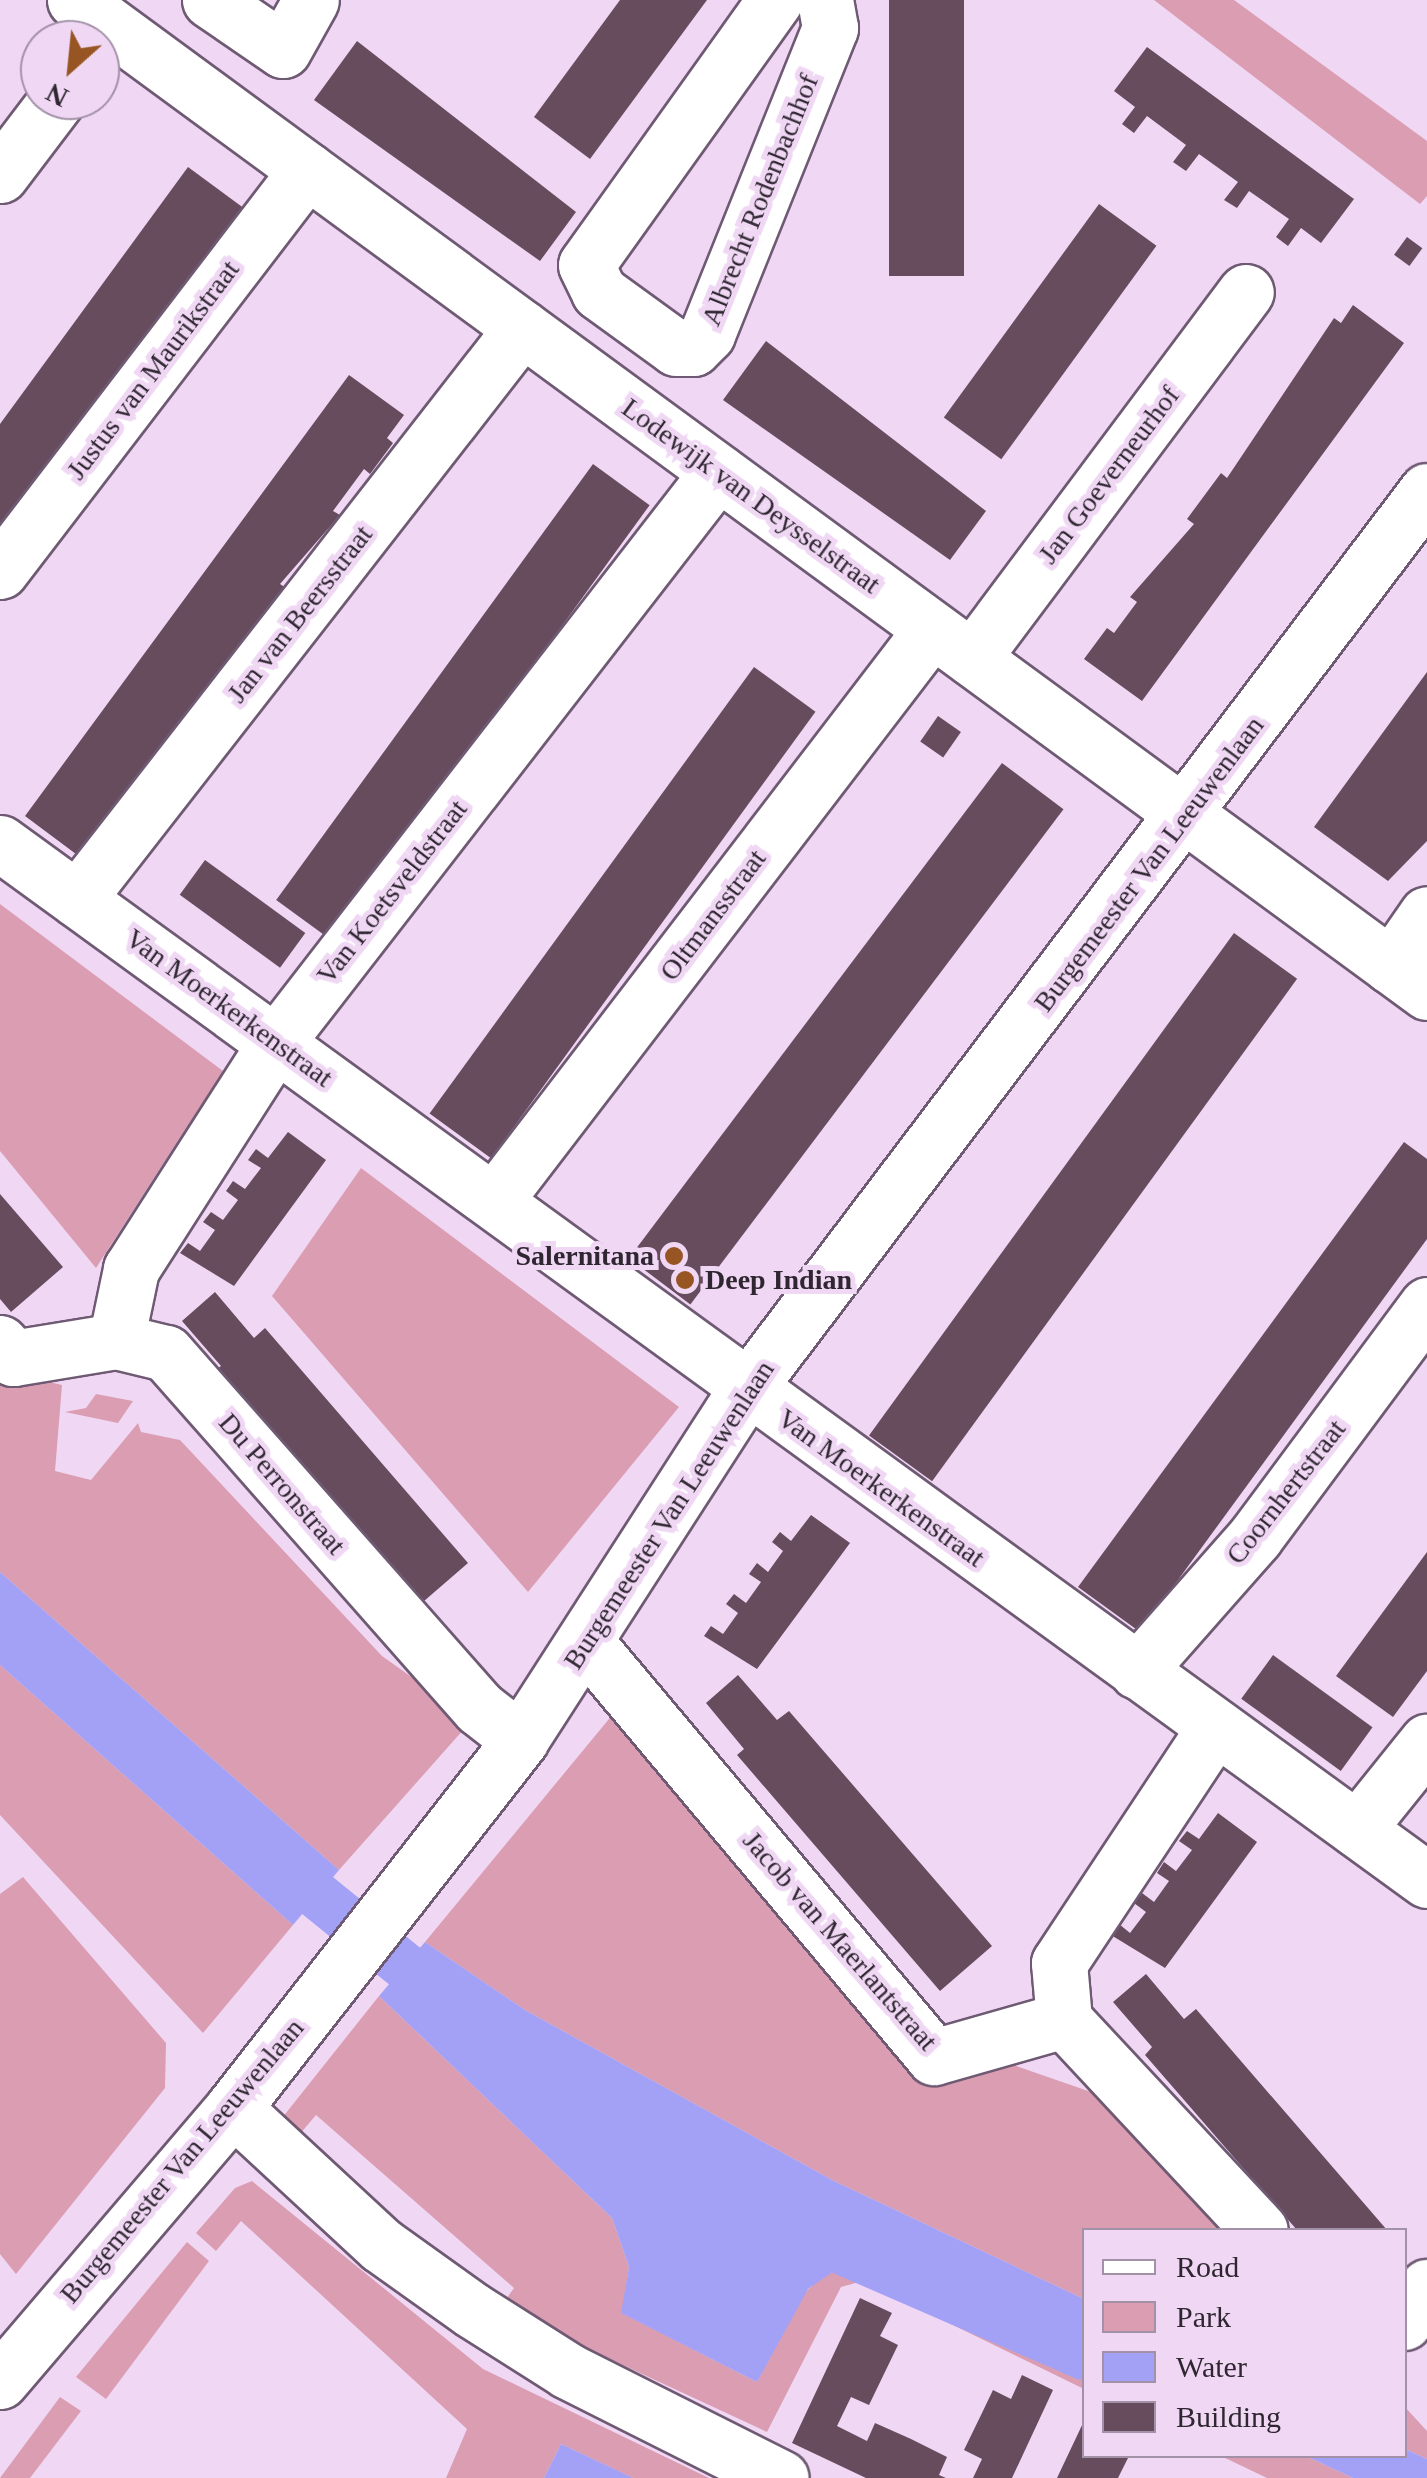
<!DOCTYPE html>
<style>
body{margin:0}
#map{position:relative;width:1427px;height:2478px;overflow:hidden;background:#f0d8f5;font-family:Georgia,serif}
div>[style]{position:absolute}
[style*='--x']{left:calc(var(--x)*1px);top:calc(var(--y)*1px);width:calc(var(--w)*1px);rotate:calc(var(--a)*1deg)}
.green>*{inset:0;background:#db9db1}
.water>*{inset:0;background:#a2a1f6}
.canal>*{height:48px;margin:-24px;padding:0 24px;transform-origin:24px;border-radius:24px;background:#a2a1f6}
.building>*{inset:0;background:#674c5e;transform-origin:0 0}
.roads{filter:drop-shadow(2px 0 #6f5a73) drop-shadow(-2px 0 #6f5a73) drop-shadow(0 2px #6f5a73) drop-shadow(0 -2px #6f5a73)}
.minor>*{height:55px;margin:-27.5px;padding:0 27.5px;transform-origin:27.5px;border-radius:27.5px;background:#fff}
.dots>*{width:28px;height:28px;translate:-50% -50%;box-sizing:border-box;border:5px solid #f0d8f5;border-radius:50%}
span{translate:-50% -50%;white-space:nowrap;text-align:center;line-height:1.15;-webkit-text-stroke:10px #f0d8f5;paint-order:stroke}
.street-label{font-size:28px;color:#2f2631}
.poi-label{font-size:28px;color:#2f2631;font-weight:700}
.right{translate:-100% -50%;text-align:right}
.left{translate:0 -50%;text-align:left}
.legend{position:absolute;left:1082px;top:2228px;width:325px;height:230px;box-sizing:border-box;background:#f0d8f5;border:2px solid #a391a7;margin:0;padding:12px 18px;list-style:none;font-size:30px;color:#2f2631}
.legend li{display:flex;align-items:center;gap:20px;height:50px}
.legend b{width:50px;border:2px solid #a391a7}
.north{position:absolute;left:20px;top:20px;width:100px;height:100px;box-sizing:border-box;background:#f0d8f5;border:2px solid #a391a7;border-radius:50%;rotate:207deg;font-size:28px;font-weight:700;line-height:40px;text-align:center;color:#2f2631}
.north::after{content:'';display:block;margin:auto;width:35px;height:45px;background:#985524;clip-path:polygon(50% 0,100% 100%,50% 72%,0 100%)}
</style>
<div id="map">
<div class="green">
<div style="clip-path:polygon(1154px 0,1234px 0,1427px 141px,1427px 196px,1420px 204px)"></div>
<div style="clip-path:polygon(0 904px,223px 1071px,96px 1268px,0 1151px)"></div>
<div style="clip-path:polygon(361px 1168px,679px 1407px,528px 1592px,272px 1296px)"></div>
<div style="clip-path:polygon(0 1370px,62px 1385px,55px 1471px,91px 1480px,138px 1423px,141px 1432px,180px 1440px,382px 1656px,472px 1720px,339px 1870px,0 1572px)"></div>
<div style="clip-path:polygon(96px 1394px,133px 1401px,118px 1423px,65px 1412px,86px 1408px)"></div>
<div style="clip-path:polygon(0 1665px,293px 1925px,203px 2033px,0 1815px)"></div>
<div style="clip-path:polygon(637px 1685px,953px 2044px,1117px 2101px,1239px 2230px,1084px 2230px,1084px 2299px,834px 2181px,525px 2010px,425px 1942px)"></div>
<div style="clip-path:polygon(23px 1877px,166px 2043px,165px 2088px,16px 2274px,0 2254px,0 1894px)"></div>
<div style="clip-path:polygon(379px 1996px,612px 2218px,629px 2267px,622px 2313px,757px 2382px,801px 2296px,823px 2276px,859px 2262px,897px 2263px,1084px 2351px,1084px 2389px,863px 2281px,841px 2287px,767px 2432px,500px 2308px,514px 2288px,316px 2115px,294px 2141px,282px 2118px)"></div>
<div style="clip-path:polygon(252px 2181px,483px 2369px,709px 2478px,633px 2478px,561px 2444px,544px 2478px,446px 2478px,467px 2429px,241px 2221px,216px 2251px,196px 2233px,235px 2188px)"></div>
<div style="clip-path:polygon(187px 2242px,209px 2261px,106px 2399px,76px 2377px)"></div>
<div style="clip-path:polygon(60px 2397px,81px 2411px,30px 2478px,0 2478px)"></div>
<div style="clip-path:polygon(1404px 2406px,1427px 2431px,1427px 2459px,1405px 2449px)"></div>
<div style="clip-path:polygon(1221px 2456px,1306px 2456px,1353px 2478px,1267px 2478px)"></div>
</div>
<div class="water">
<div style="clip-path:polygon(0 1572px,339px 1870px,293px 1925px,0 1665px)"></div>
<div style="clip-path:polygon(425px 1942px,525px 2010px,834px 2181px,1084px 2299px,1084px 2350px,878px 2261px,840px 2267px,808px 2289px,757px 2382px,621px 2313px,629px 2267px,612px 2218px,379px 1996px)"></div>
<div style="clip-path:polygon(561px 2444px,627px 2475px,633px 2478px,544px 2478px)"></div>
<div style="clip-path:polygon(1405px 2449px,1427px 2459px,1427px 2478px,1353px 2478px,1306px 2456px)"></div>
</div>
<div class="canal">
<div style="--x:270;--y:1857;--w:238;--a:39"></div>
<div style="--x:808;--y:2236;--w:301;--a:23.5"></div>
</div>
<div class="building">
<div style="clip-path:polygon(620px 0,707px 0,590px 159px,534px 117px)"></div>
<div style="left:889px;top:0;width:75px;height:276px"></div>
<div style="clip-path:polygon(357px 41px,576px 212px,540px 261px,314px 100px)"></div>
<div style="clip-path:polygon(1147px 47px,1354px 199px,1321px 243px,1301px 228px,1288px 246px,1276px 237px,1289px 219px,1249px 191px,1237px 208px,1224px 200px,1238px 182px,1199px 154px,1186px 171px,1173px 162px,1186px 145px,1147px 116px,1134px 133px,1122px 124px,1135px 107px,1114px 91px)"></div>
<div style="clip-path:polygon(188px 167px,245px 209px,0 544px,0 424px)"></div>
<div style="left:1099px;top:204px;width:71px;height:264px;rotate:36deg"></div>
<div style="left:1407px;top:237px;width:19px;height:22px;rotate:36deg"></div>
<div style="clip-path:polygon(1353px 305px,1404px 343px,1142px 701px,1084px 659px,1107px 628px,1114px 633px,1137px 602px,1130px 597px,1194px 524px,1187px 519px,1221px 473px,1227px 478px,1334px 318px,1341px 323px)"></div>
<div style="clip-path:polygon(766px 341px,986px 511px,950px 560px,723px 400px)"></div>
<div style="clip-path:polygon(349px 375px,404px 415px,387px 438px,393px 443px,370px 474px,364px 469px,333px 511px,340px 515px,280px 584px,286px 588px,80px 857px,25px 816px)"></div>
<div style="left:593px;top:464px;width:70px;height:539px;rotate:36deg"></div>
<div style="left:754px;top:667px;width:76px;height:552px;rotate:36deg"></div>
<div style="clip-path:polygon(1427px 672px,1427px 841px,1388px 881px,1314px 827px)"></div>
<div style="left:938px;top:716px;width:28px;height:31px;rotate:35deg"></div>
<div style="left:1002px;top:763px;width:77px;height:620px;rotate:37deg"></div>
<div style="left:205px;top:860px;width:124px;height:43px;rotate:36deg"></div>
<div style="left:1234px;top:933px;width:78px;height:621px;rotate:36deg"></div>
<div style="clip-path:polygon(288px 1132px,326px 1160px,234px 1286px,180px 1253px,188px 1243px,200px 1251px,215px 1230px,203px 1222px,211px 1212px,223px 1220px,238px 1200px,226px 1191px,233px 1181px,245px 1189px,261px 1168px,248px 1160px,256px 1149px,268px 1158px)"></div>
<div style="clip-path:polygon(1404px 1142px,1427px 1159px,1427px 1239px,1140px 1632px,1078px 1587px)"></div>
<div style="clip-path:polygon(0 1194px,63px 1267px,11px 1312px,0 1299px)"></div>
<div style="clip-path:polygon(215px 1292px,254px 1338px,265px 1328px,468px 1563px,416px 1608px,213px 1372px,221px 1366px,182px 1321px)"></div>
<div style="clip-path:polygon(811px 1515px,850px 1543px,757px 1669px,704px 1636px,711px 1626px,723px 1634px,738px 1613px,726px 1604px,734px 1594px,746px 1603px,761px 1582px,749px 1574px,757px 1563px,768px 1572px,783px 1551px,772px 1542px,780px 1532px,791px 1541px)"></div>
<div style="clip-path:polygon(1427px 1552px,1427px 1671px,1393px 1717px,1336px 1676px)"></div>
<div style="left:1273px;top:1655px;width:123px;height:54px;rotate:36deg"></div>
<div style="clip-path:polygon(738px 1675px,777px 1720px,789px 1711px,992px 1946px,940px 1991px,737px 1755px,744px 1749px,706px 1703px)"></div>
<div style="clip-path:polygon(1218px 1813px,1257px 1842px,1165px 1968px,1111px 1935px,1119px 1924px,1130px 1933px,1146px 1912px,1134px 1903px,1142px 1893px,1154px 1902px,1169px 1881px,1157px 1873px,1164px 1862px,1176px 1871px,1192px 1850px,1179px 1841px,1187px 1831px,1199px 1839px)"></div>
<div style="clip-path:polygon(1146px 1974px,1184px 2019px,1196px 2009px,1387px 2230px,1297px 2230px,1145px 2055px,1152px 2047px,1113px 2002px)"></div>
<div style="clip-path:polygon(860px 2298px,892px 2313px,880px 2336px,898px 2345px,869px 2405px,851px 2397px,837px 2426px,867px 2441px,875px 2423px,911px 2439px,947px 2457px,939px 2475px,946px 2478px,866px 2478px,792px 2443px)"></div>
<div style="clip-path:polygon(1022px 2375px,1053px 2390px,1012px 2478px,973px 2478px,982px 2459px,964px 2450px,981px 2415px,993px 2390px,1011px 2399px)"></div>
<div style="clip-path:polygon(1084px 2421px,1084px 2456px,1129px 2456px,1118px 2478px,1057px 2478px)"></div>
</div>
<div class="roads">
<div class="minor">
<div style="--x:75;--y:0;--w:1677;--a:36.27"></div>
<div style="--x:210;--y:0;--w:88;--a:34.4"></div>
<div style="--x:283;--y:50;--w:57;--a:-60.8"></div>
<div style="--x:775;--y:0;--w:325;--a:125.5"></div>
<div style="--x:586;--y:265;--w:30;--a:64"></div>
<div style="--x:599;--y:292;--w:95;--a:36"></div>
<div style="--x:676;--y:348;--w:17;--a:0"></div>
<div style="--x:693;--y:348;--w:20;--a:-45"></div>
<div style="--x:707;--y:334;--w:330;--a:-68.1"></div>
<div style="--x:830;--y:28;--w:28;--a:-100"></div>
<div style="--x:0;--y:175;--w:94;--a:-52.8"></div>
<div style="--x:0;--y:571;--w:505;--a:-52.56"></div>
<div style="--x:972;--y:658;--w:457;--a:-53.2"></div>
<div style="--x:0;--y:843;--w:1764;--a:36.01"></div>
<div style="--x:77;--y:899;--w:724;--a:-52.07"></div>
<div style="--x:1391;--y:966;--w:63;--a:-55.3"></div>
<div style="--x:494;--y:1201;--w:720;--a:-52.56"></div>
<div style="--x:116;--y:1341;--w:74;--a:-78.2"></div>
<div style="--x:131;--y:1269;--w:271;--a:-57.4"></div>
<div style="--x:277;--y:1041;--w:720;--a:-52.22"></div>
<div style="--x:0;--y:1343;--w:20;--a:49"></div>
<div style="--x:13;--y:1358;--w:104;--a:-9.4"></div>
<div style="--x:116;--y:1341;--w:51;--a:13.5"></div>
<div style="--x:166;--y:1353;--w:473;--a:48.6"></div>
<div style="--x:479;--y:1708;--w:52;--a:38"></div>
<div style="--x:588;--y:1645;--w:538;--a:49.98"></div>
<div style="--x:934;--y:2057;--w:135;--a:-15.9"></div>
<div style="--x:1064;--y:2020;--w:287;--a:47"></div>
<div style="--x:1137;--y:1671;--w:179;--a:-48.6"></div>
<div style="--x:1255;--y:1537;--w:289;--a:-53.4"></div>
<div style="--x:1357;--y:1829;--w:112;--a:-51.2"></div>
<div style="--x:1064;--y:2020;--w:57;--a:-95"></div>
<div style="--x:1059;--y:1963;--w:283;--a:-56.5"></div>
<div style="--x:233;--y:2108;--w:202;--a:42.8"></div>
<div style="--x:381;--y:2245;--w:112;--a:35.5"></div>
<div style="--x:472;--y:2310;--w:114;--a:32.4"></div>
<div style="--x:568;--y:2371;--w:238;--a:26.7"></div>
<div style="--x:1404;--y:2322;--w:42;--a:-56.7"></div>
<div style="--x:0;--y:2381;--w:359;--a:-49.5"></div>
<div style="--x:233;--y:2108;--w:467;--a:-52"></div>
<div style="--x:520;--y:1740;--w:415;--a:-57.2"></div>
<div style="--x:745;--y:1391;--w:1129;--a:-52.85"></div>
</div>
</div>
<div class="dots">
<div style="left:674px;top:1256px;background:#985524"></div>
<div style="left:685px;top:1280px;background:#985524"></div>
</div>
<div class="street-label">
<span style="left:760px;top:200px;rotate:-68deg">Albrecht Rodenbachhof</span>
<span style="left:153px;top:370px;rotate:-53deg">Justus van Maurikstraat</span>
<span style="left:1109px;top:475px;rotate:-53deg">Jan Goeverneurhof</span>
<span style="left:751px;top:496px;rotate:36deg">Lodewijk van Deysselstraat</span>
<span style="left:300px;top:614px;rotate:-52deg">Jan van Beersstraat</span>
<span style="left:1149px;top:864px;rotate:-53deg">Burgemeester Van Leeuwenlaan</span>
<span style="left:392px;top:892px;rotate:-52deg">Van Koetsveldstraat</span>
<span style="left:713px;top:915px;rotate:-53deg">Oltmansstraat</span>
<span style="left:229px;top:1008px;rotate:36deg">Van Moerkerkenstraat</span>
<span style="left:282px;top:1484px;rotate:49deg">Du Perronstraat</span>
<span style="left:881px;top:1488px;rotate:36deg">Van Moerkerkenstraat</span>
<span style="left:1286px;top:1492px;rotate:-52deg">Coornhertstraat</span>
<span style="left:669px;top:1515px;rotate:-57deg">Burgemeester Van Leeuwenlaan</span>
<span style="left:840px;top:1941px;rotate:49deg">Jacob van Maerlantstraat</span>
<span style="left:182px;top:2161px;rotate:-50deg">Burgemeester Van Leeuwenlaan</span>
</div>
<div class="poi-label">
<span class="right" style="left:654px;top:1256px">Salernitana</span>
<span class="left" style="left:705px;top:1280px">Deep Indian</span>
</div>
<ul class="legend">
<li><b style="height:12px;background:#fff"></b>Road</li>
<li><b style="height:28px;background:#db9db1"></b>Park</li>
<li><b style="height:28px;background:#a2a1f6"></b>Water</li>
<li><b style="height:28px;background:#674c5e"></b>Building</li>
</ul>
<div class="north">N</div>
</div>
